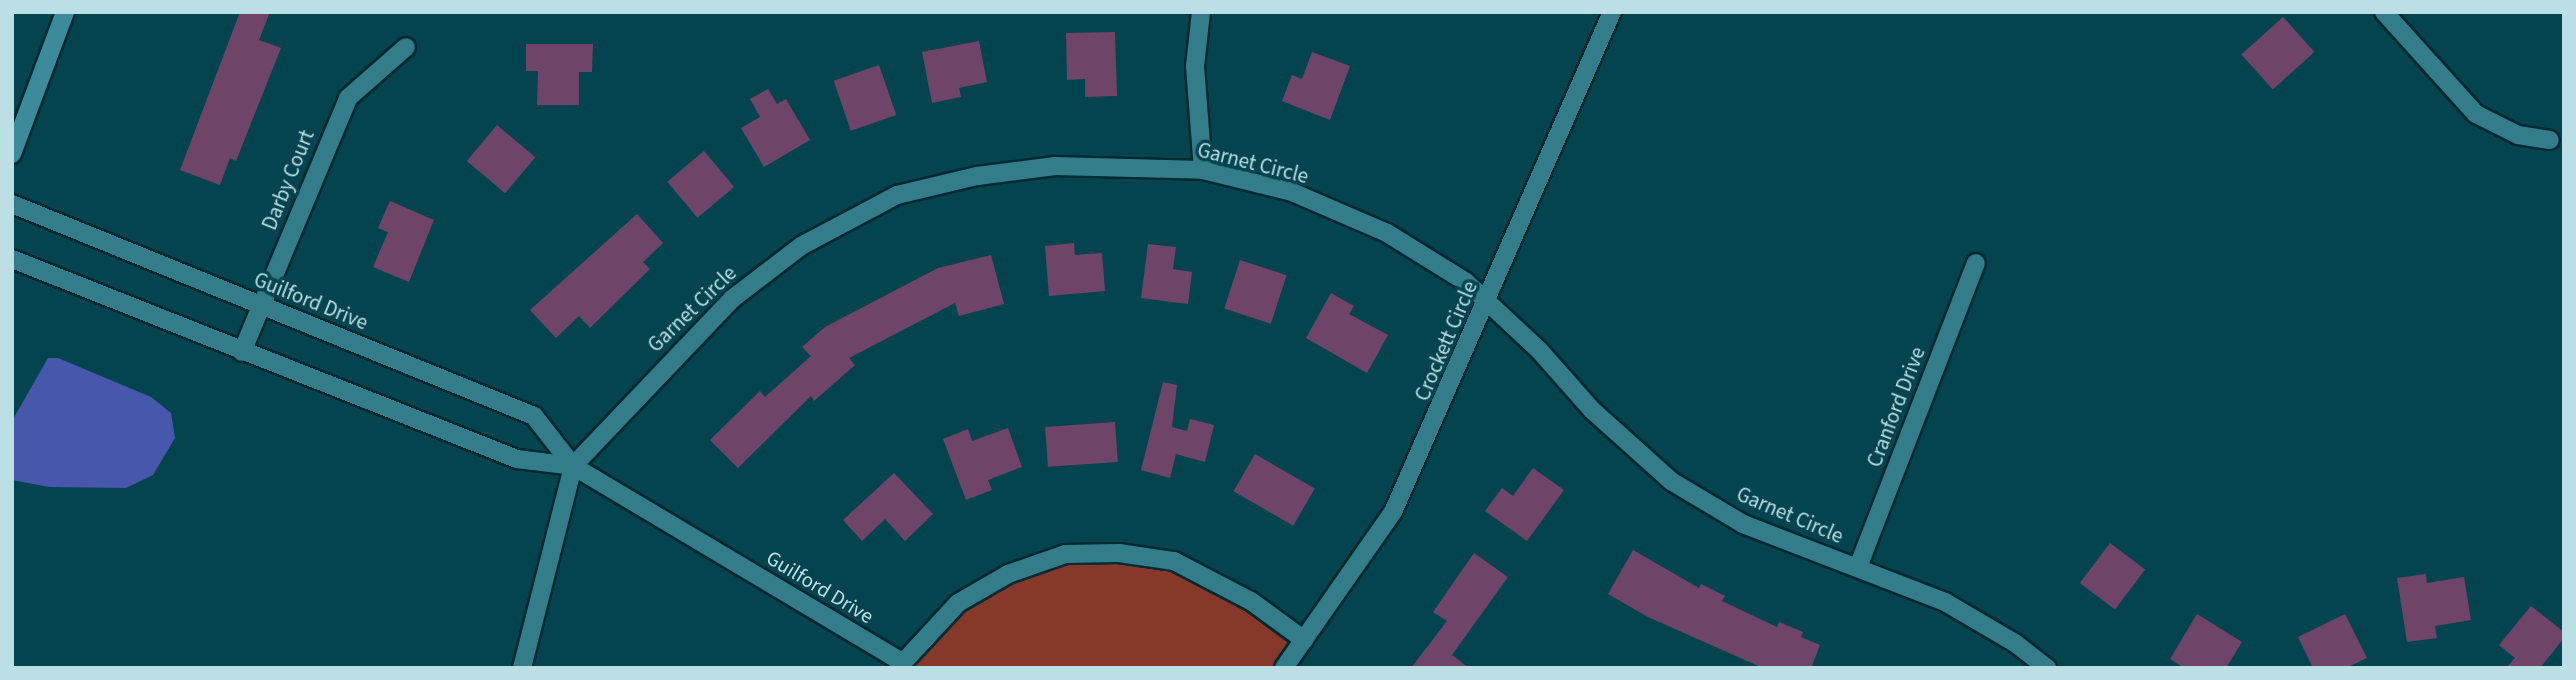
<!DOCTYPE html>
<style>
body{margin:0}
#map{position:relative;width:2576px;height:680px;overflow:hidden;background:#04444f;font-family:"Source Sans 3",sans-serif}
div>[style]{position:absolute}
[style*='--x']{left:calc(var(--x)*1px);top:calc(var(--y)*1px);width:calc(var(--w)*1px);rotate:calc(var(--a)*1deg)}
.green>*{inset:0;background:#86392b}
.water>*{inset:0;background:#4757ac}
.building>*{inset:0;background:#6e4568;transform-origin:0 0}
.roads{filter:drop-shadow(2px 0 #002930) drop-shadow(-2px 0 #002930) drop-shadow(0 2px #002930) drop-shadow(0 -2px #002930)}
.minor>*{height:18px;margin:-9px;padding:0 9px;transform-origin:9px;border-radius:9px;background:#337d8b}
.secondary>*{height:18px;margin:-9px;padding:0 9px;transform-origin:9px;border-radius:9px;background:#3c8b9b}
span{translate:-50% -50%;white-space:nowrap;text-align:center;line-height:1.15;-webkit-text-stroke:7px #04444f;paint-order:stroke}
.street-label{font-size:21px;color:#bcdfe6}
.frame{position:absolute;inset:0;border:14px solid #bcdfe6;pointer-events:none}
</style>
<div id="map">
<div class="green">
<div style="clip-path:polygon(1057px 555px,1174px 561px,1304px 640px,1284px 668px,898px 668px,958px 603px)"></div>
</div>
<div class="water">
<div style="clip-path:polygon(48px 358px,58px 358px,151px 397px,171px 413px,175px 438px,153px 475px,126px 488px,49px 487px,12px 480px,12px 421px)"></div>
</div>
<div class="building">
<div style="clip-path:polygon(240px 12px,270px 12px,259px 40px,281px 48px,236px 161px,230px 158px,220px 185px,180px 170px)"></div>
<div style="left:2283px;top:17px;width:47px;height:56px;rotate:48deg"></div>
<div style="clip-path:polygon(1115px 32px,1117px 96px,1085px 97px,1085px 79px,1067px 80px,1066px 33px)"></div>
<div style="clip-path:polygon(979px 41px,987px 82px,959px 88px,961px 97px,932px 103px,922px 52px)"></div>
<div style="clip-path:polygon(526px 44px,593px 44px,592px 72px,579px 72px,579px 105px,537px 105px,538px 71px,526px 71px)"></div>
<div style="clip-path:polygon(1312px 52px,1350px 66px,1330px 120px,1282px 101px,1292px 75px,1302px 79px)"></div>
<div style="left:879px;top:65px;width:53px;height:48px;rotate:71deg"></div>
<div style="clip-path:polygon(768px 89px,777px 104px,786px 99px,810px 140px,764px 167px,741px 128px,760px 117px,750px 99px)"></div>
<div style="left:497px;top:125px;width:50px;height:47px;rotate:40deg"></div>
<div style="left:704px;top:151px;width:47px;height:48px;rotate:50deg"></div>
<div style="clip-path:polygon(390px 201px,434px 220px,409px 282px,373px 267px,388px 232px,378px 228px)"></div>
<div style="clip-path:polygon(637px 214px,663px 243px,643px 262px,650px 269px,590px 328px,579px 316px,556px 338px,530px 310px)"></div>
<div style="clip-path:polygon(1074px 243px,1075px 255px,1102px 253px,1105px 291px,1049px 296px,1045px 246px)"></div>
<div style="clip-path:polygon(1148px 244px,1176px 247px,1173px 269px,1192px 272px,1188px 304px,1141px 298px)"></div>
<div style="clip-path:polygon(991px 255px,1004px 304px,959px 316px,955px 303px,849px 358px,855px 365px,814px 401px,811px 396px,738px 468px,710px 440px,760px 391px,765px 397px,811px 356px,802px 347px,825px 327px,938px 268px)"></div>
<div style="left:1240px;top:260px;width:49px;height:51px;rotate:18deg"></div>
<div style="clip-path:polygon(1331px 293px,1354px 306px,1349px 314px,1388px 335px,1367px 373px,1306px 338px)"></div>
<div style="clip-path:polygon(1163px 382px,1177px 385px,1172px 427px,1187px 431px,1190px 419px,1214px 425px,1205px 462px,1176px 454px,1170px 478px,1141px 470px)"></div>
<div style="left:1115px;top:422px;width:40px;height:70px;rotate:86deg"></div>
<div style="clip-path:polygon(1008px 428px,1022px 467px,988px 480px,992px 490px,966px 500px,943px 439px,968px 429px,972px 441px)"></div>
<div style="left:1255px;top:454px;width:69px;height:43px;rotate:30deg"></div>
<div style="clip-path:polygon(1533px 468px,1564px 490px,1527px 541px,1485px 511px,1502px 488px,1513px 496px)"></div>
<div style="clip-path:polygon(894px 473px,933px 514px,905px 541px,885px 519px,862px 541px,843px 520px)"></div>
<div style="left:2110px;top:543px;width:44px;height:50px;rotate:37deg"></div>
<div style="clip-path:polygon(1633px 550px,1699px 588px,1701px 584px,1725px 596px,1722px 601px,1777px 627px,1779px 622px,1803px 632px,1801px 637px,1820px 645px,1811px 668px,1763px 668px,1648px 617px,1608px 594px)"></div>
<div style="clip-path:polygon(1474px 553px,1508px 577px,1452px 655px,1469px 668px,1411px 668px,1447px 621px,1433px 612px)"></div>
<div style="clip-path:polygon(2426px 574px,2427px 583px,2464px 577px,2471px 620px,2435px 626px,2437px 638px,2407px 642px,2397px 578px)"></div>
<div style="clip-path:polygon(2531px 606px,2564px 632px,2564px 638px,2540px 668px,2506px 668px,2515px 658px,2499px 645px)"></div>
<div style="clip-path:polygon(2197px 614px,2242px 642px,2226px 668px,2184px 668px,2170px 659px)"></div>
<div style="clip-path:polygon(2345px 614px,2367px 658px,2346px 668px,2313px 668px,2298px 637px)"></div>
</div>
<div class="roads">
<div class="minor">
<div style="--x:1201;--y:12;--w:54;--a:96.3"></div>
<div style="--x:1195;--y:66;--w:104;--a:85.6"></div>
<div style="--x:2384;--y:12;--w:137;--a:48"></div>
<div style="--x:2476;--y:114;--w:47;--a:26.6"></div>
<div style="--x:2518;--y:135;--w:32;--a:9"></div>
<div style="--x:12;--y:204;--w:563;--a:22.1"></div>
<div style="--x:534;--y:416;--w:63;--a:52"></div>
<div style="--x:573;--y:466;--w:381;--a:30.8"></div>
<div style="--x:12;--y:259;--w:543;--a:21.61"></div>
<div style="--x:517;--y:459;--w:56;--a:7.1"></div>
<div style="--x:242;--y:352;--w:275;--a:-67.3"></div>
<div style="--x:348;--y:98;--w:77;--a:-41.3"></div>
<div style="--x:1858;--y:567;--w:326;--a:-68.8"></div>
<div style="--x:522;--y:668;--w:208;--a:-75.8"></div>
<div style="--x:573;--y:466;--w:231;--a:-46.4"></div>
<div style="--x:732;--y:299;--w:87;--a:-37.5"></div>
<div style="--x:801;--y:246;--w:109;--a:-28"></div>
<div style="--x:897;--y:195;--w:82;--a:-13.4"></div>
<div style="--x:977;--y:176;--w:79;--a:-7.3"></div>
<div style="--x:1055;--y:166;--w:148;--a:1.5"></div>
<div style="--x:1203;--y:170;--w:92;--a:13.9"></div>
<div style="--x:1292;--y:192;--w:103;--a:23.3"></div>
<div style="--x:1387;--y:233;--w:93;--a:31.8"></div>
<div style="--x:1466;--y:282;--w:100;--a:43"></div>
<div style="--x:1539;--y:350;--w:80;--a:48.5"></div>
<div style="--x:1592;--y:410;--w:106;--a:41.9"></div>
<div style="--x:1671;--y:481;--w:84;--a:30.8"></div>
<div style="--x:1743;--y:524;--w:217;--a:21.1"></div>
<div style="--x:1945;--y:602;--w:81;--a:30.4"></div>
<div style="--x:2015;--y:643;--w:41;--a:38"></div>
<div style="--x:898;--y:668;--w:88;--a:-47.3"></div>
<div style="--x:958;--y:603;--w:58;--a:-30.1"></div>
<div style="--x:1008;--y:574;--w:60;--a:-19.3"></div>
<div style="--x:1065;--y:554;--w:54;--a:-1.1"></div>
<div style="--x:1119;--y:553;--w:56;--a:8.3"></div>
<div style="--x:1174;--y:561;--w:87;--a:27.5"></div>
<div style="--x:1251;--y:601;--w:66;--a:36.3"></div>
<div style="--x:1284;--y:668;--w:190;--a:-55.1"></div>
<div style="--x:1393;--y:512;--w:546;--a:-66.35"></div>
</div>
<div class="secondary">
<div style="--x:12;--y:154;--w:152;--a:-69.5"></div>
</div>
</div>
<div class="street-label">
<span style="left:1253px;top:163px;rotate:14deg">Garnet Circle</span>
<span style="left:288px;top:180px;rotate:-68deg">Darby Court</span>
<span style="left:311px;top:301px;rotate:22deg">Guilford Drive</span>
<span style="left:692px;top:309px;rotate:-44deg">Garnet Circle</span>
<span style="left:1446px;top:341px;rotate:-67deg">Crockett Circle</span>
<span style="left:1896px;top:407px;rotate:-69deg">Cranford Drive</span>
<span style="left:1790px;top:515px;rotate:23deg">Garnet Circle</span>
<span style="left:820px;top:587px;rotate:31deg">Guilford Drive</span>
</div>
<div class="frame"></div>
</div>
